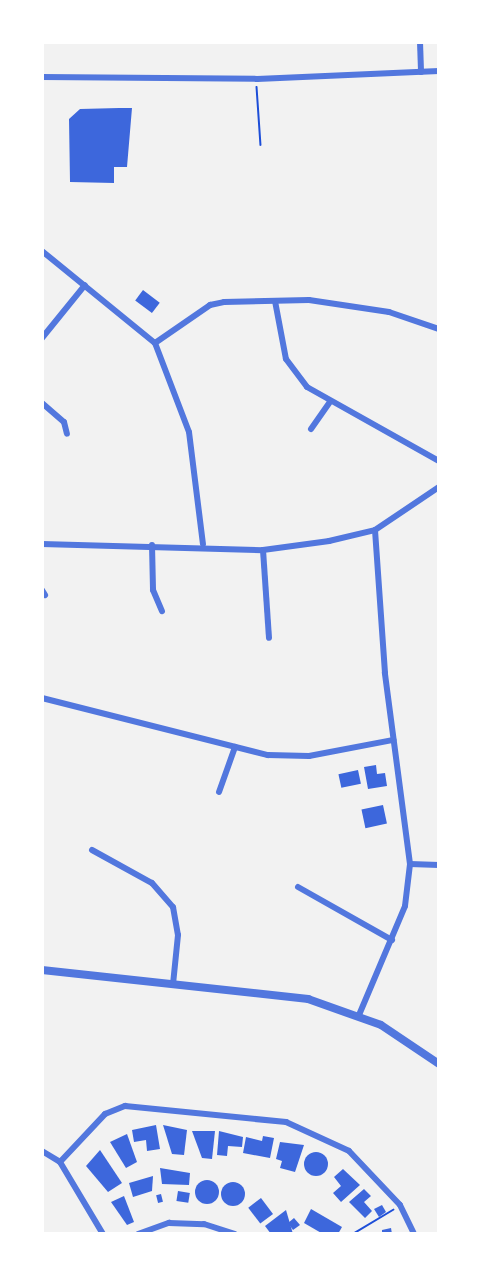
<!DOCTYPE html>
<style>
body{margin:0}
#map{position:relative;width:481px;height:1276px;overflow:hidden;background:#f2f2f2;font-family:"Golos Text",sans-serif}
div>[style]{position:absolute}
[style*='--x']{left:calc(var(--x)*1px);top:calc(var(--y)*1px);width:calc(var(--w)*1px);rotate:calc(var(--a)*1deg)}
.building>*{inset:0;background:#3d67dc;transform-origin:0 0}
.round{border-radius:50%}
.path>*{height:1.5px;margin:-0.75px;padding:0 0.75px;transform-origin:0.75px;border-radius:0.75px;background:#1d4ed8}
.minor>*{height:6px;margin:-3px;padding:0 3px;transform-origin:3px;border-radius:3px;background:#5277de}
.tertiary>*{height:8px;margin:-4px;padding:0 4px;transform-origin:4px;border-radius:4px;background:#5277de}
span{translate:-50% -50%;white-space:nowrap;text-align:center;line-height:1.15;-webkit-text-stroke:6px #fff;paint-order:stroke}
.frame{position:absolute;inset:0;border:44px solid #fff;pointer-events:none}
</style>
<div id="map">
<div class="building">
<div style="clip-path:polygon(119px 108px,132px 108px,127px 167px,114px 167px,114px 183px,70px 182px,69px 119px,80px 109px)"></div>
<div style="left:143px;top:290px;width:21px;height:13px;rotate:37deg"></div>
<div style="clip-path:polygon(376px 765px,377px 774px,385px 773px,387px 786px,368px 789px,364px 767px)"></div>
<div style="left:358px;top:770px;width:14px;height:20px;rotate:78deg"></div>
<div style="left:383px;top:805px;width:19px;height:22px;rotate:78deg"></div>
<div style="clip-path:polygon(156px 1125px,160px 1149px,147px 1151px,146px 1140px,134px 1142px,132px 1130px)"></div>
<div style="clip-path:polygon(163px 1125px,187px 1130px,184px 1155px,172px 1154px)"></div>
<div style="clip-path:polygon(192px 1131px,215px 1131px,212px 1159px,202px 1158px)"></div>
<div style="clip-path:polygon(219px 1131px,243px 1137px,242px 1147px,228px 1146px,227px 1156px,217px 1155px)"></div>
<div style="clip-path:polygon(127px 1134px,137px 1162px,126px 1168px,110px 1142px)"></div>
<div style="clip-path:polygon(263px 1136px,274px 1138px,270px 1158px,243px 1153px,246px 1137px,262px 1141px)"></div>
<div style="clip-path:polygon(280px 1142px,304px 1145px,295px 1172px,280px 1168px,282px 1161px,276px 1159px)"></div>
<div style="clip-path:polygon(100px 1150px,122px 1183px,108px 1192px,86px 1166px)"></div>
<div class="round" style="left:304px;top:1152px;width:24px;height:24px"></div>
<div style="clip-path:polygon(160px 1168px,190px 1173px,189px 1185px,162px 1184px)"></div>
<div style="clip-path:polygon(343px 1169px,360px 1185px,341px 1202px,333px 1193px,341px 1186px,334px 1177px)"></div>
<div style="clip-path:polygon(153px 1176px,152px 1191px,133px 1197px,129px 1183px)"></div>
<div class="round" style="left:195px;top:1180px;width:24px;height:24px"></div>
<div class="round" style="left:221px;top:1182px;width:24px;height:24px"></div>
<div style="clip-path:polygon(364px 1189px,371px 1196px,364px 1202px,372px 1211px,365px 1218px,349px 1202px)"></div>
<div style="left:178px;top:1191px;width:12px;height:10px;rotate:9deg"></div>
<div style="left:161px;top:1194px;width:8px;height:5px;rotate:76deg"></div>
<div style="clip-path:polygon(124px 1196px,134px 1222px,127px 1225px,111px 1202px)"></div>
<div style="left:261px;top:1198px;width:20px;height:16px;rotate:53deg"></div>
<div style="clip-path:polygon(382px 1205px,386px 1212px,379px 1217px,374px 1209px)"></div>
<div style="clip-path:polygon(311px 1209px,342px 1227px,338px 1234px,323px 1234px,304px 1223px)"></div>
<div style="clip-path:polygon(286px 1210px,293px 1234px,271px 1234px,265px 1226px)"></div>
<div style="clip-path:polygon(294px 1218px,300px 1225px,293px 1230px,288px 1223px)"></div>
<div style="clip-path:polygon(391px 1228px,392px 1234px,382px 1234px,382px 1230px)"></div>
</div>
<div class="path">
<div style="--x:257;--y:87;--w:58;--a:86.1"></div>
<div style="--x:353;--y:1234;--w:47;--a:-31"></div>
</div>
<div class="minor">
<div style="--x:420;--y:42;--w:30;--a:88"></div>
<div style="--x:42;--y:77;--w:215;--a:0.5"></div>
<div style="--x:257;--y:79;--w:182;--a:-2.5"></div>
<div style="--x:42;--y:251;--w:146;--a:39.2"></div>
<div style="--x:155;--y:343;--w:95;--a:69.1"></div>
<div style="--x:189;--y:432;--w:113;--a:82.9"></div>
<div style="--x:275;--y:301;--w:59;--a:79.3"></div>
<div style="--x:286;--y:359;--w:35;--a:53"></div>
<div style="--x:307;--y:387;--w:151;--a:29.3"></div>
<div style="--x:42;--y:338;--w:68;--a:-50.9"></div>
<div style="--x:155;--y:343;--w:67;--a:-34.6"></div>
<div style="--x:210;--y:305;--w:14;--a:-12"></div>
<div style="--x:224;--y:302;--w:85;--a:-1.3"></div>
<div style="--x:309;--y:300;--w:81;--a:8.5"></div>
<div style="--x:389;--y:312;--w:53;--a:18.8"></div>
<div style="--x:42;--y:403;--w:29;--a:41"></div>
<div style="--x:64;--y:422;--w:12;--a:76"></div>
<div style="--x:311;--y:429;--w:32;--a:-55"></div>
<div style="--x:42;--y:544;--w:221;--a:1.6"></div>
<div style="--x:263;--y:550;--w:67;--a:-7.8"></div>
<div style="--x:329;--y:541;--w:47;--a:-13.4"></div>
<div style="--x:375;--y:530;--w:77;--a:-33.9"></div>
<div style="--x:152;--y:545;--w:45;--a:88.7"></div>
<div style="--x:153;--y:590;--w:23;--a:67"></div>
<div style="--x:263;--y:550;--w:88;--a:86.1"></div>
<div style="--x:42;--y:590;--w:6;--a:59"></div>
<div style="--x:42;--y:698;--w:233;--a:14.2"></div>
<div style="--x:268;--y:755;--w:41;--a:1.4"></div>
<div style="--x:309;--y:756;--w:86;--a:-10.8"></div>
<div style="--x:219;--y:792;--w:48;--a:-70.4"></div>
<div style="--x:92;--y:850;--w:68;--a:28.8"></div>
<div style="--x:152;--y:883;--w:32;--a:49"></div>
<div style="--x:173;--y:907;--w:28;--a:80"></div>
<div style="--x:178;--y:935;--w:49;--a:95.8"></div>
<div style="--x:410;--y:864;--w:29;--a:2"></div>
<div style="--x:298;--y:887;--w:108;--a:29.4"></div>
<div style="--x:359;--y:1015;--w:118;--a:-67.1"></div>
<div style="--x:405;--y:906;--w:42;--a:-83.2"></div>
<div style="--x:410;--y:864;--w:193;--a:-97.5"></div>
<div style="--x:385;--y:673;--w:143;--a:-94"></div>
<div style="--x:42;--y:1151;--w:21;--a:31"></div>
<div style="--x:60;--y:1162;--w:84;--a:59.2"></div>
<div style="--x:60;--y:1162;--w:66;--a:-46.8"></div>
<div style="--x:105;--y:1114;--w:22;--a:-22"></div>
<div style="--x:125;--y:1106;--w:162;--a:5.7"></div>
<div style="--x:286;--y:1122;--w:69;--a:24.7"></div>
<div style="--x:349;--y:1151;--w:74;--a:46.6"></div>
<div style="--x:400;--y:1205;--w:32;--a:64"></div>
<div style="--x:138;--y:1234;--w:33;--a:-20"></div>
<div style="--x:169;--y:1223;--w:35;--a:2"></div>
<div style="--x:204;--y:1224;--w:32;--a:18"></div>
</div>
<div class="tertiary">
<div style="--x:42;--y:970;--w:268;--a:6.2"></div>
<div style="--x:308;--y:999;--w:77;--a:19.6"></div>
<div style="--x:381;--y:1025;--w:70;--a:33.9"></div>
</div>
<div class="frame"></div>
</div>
